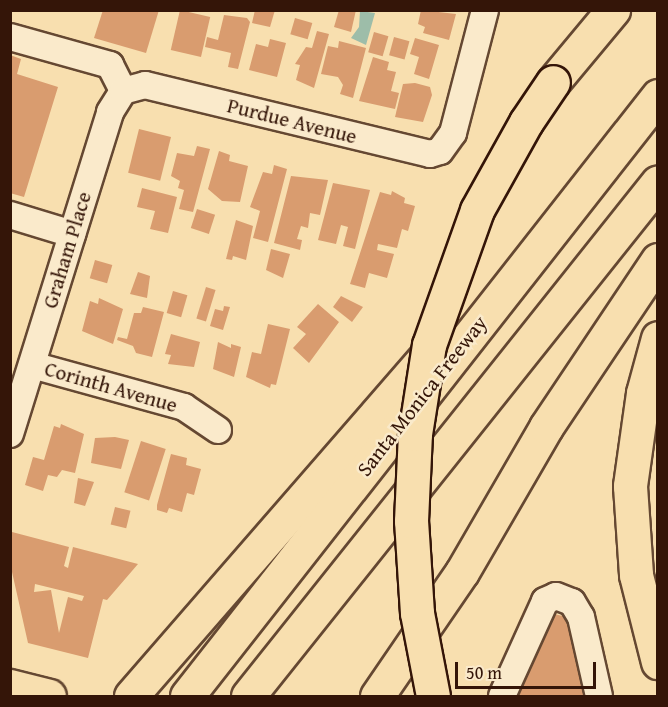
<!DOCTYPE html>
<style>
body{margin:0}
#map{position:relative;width:668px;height:707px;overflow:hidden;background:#f8dfaf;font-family:"Gentium Book Plus",serif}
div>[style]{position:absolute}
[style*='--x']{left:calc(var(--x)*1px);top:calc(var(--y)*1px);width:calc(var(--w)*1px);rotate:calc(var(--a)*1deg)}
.water>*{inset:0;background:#9dbda9}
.building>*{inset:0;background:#d99c6f;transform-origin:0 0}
.roads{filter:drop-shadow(2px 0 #654832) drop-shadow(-2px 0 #654832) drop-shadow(0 2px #654832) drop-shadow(0 -2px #654832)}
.minor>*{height:26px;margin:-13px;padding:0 13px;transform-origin:13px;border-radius:13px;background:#faeacb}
.major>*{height:32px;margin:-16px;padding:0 16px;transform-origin:16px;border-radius:16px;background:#f8dfaf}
.highway>*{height:33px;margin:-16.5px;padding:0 16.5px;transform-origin:16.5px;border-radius:16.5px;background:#f8dfaf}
.bridges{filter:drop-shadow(2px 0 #341508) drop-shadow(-2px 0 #341508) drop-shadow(0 2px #341508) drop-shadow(0 -2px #341508)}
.highway-bridge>*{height:33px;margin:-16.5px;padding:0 16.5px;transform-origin:16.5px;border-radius:16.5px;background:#f8dfaf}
span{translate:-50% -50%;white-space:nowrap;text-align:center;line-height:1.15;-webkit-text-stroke:5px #faeacb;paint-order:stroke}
.street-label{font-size:21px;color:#341508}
.frame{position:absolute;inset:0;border:12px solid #341508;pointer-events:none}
.scale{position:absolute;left:455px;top:662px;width:141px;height:27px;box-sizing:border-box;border:3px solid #341508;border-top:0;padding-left:8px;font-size:18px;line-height:21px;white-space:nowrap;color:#341508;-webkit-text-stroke:4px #faeacb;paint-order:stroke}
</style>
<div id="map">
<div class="water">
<div style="clip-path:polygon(360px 11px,375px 13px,366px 45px,351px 38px,359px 27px)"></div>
</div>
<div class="building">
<div style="clip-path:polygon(103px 10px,159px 10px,146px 53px,94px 38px)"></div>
<div style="left:180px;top:10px;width:31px;height:41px;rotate:13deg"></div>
<div style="clip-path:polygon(255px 10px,275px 10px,270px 27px,252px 23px)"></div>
<div style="clip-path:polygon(339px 10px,356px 10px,351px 32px,334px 27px)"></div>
<div style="clip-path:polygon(421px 10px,456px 14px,449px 40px,423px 33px,425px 27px,418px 24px)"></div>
<div style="clip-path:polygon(224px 15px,247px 18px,250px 22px,238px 69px,228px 67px,231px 53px,205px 47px,207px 37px,218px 40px)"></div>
<div style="left:295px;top:18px;width:18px;height:17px;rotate:16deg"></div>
<div style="clip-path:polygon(317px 31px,329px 34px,314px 88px,296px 80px,300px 65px,295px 64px,306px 47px,312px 48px)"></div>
<div style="left:374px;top:32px;width:15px;height:21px;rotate:16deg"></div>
<div style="left:394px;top:37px;width:16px;height:19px;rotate:15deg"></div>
<div style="clip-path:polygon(415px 38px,439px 45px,429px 79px,414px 74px,419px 57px,410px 54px)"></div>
<div style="clip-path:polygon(270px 39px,286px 43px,277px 77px,249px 70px,256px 44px,268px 47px)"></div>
<div style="clip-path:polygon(339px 41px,366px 48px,353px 98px,340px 94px,343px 85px,338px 77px,321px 74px,328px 46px,338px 48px)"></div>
<div style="clip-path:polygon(10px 55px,21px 59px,17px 74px,58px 87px,24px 197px,10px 193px)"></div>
<div style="clip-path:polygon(373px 57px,389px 62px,387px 70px,396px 72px,391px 91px,399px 93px,395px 109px,359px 101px)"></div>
<div style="clip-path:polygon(415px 83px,430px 87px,432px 95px,423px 122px,395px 117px,403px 84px)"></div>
<div style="left:139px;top:129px;width:33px;height:45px;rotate:14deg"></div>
<div style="clip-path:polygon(197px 146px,210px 149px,193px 212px,179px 209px,184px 190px,178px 188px,180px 181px,171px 176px,177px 153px,194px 156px)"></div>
<div style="clip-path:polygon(219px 151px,230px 155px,229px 161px,248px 166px,240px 202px,222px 201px,208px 189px)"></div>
<div style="clip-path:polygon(274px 165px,287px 169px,268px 242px,253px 238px,260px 211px,250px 207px,263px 172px,272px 174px)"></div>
<div style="clip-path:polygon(291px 176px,328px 180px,320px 215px,310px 213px,308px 228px,301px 226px,297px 239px,302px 240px,300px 250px,274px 243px)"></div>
<div style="clip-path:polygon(333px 183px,370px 190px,355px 249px,343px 246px,348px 227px,341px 225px,336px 244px,318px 240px)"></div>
<div style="clip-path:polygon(142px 188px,177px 197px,168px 233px,150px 229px,155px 211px,137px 207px)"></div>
<div style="clip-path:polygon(392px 191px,405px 198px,404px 203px,415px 206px,408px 231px,402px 229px,397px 248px,378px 244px,377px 250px,394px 254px,387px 278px,369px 273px,365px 288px,350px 284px,380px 192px,391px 195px)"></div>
<div style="left:197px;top:209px;width:19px;height:20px;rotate:18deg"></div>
<div style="clip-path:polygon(236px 220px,253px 226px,246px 260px,233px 256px,232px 260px,226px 259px)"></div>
<div style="clip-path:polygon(271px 249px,290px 254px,283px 278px,266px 270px)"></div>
<div style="left:95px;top:260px;width:18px;height:19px;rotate:16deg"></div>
<div style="clip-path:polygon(138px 272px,150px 276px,147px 298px,130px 294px)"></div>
<div style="left:206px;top:287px;width:10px;height:33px;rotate:17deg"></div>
<div style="left:173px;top:291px;width:15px;height:23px;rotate:16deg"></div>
<div style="clip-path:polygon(341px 296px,363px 307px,352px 322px,333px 307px)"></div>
<div style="clip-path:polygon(99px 298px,123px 309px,113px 344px,82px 331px,90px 301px,98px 304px)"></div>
<div style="clip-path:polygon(318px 304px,339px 322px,309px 363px,293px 348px,306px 334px,297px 327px)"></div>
<div style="clip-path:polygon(224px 306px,230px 307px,223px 330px,210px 326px,215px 309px,223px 311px)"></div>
<div style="clip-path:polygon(143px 307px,164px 312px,152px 357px,136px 353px,133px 346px,117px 340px,118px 337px,127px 339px,134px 313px,141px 313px)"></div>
<div style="clip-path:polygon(268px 324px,290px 329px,276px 385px,271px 384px,270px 388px,246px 377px,252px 352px,261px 354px)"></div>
<div style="clip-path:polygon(171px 334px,200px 342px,194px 367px,168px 364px,171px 355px,165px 354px)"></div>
<div style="clip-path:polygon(218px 342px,231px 348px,231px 344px,241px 347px,234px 377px,213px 369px)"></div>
<div style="clip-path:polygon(61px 424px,84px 434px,75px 473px,62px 470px,57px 477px,48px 475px,43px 491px,25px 485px,33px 457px,44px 460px,54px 426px,60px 428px)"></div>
<div style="clip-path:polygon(115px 437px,129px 440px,121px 469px,91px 463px,95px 438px)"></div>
<div style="left:141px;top:441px;width:26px;height:54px;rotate:18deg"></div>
<div style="clip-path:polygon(171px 454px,187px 458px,186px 465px,201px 469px,194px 495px,187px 493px,182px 512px,169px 508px,167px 513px,157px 510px,157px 505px)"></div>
<div style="clip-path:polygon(78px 478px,94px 482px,85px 506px,74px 503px)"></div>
<div style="left:115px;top:507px;width:16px;height:18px;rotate:14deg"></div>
<div style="clip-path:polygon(evenodd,12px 532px,69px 547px,64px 566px,68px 568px,73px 547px,138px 564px,107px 600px,103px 599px,88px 658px,28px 643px,12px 572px,12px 532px,35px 584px,84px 596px,82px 601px,68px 597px,59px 633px,51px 590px,34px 592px,35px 584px)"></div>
<div style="clip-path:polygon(550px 613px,567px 617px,588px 696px,512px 696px)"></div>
</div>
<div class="roads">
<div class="minor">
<div style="--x:10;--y:37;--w:104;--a:15.6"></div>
<div style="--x:110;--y:65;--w:29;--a:63"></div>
<div style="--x:10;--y:215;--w:65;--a:17"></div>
<div style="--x:32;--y:365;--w:158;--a:15.4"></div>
<div style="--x:184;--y:407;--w:41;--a:34.1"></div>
<div style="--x:10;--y:434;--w:337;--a:-72.7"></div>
<div style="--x:110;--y:112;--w:25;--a:-58"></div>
<div style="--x:123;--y:91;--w:23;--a:-15"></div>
<div style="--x:145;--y:85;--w:293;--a:13.6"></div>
<div style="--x:430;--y:154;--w:10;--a:-17"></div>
<div style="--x:440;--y:151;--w:22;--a:-54"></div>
<div style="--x:453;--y:133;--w:127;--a:-75.4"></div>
<div style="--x:502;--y:696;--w:104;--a:-65.6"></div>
<div style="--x:545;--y:601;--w:12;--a:-24"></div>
<div style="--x:556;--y:596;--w:17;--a:21"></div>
<div style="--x:572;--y:602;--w:17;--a:59"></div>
<div style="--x:581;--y:617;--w:81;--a:77.2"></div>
</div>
<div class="major">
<div style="--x:10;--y:686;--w:41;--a:14"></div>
</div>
<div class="highway">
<div style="--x:553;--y:82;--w:94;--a:-50.2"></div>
<div style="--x:658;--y:338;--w:57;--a:105.3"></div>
<div style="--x:643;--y:393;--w:94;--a:98"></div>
<div style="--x:630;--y:486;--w:89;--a:86.1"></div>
<div style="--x:636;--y:575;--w:90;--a:75.8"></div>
<div style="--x:131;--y:696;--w:457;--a:-49"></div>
<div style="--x:187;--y:696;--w:763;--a:-51.87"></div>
<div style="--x:248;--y:696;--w:657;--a:-51.42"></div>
<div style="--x:377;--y:696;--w:150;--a:-55.6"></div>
<div style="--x:462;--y:572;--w:168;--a:-59.9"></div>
<div style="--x:546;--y:427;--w:201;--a:-56.2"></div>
</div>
</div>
<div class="bridges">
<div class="highway-bridge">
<div style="--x:433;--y:696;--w:85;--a:-100.9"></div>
<div style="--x:417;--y:613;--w:92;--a:-93.7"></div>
<div style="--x:411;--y:521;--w:87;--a:-87.4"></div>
<div style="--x:415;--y:434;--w:90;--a:-81.1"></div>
<div style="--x:429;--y:345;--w:143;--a:-70.4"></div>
<div style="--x:477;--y:210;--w:101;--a:-60.9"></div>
<div style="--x:526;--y:122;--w:48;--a:-56"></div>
</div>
</div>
<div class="street-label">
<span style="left:292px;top:121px;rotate:14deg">Purdue Avenue</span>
<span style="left:67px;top:250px;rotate:-73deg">Graham Place</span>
<span style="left:111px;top:387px;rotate:16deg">Corinth Avenue</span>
<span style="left:422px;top:396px;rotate:-52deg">Santa Monica Freeway</span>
</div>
<div class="frame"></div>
<div class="scale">50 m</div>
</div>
